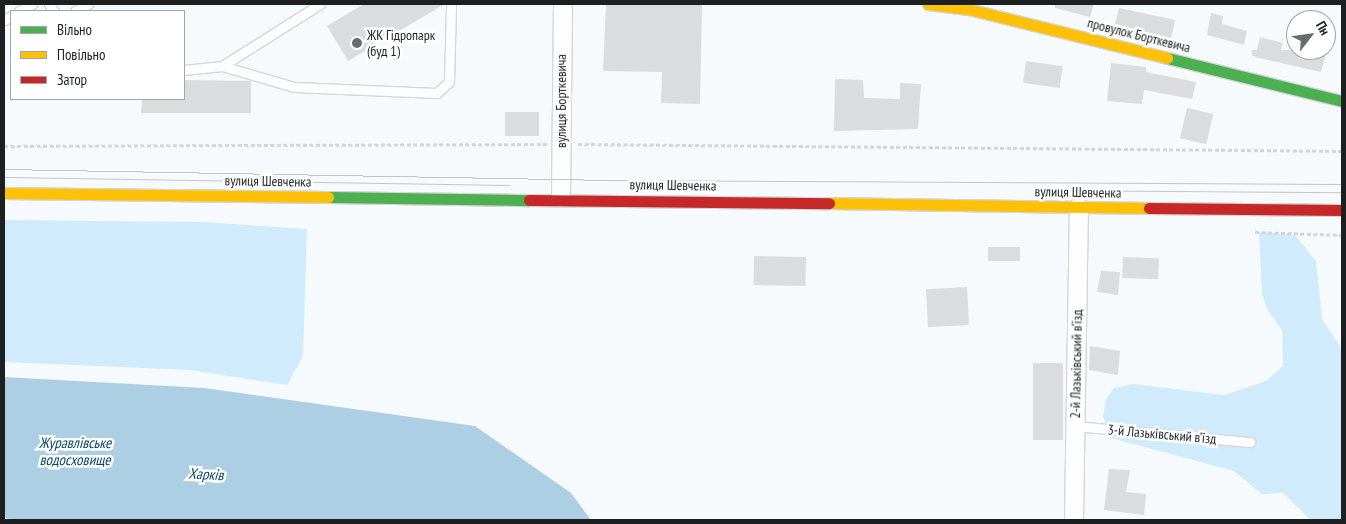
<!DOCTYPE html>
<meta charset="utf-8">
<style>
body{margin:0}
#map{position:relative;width:1346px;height:524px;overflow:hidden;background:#f7fafc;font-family:"PT Sans Narrow",sans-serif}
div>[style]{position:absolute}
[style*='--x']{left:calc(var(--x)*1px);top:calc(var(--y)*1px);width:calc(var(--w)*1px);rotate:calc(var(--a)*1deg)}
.green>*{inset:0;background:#cfebfc}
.water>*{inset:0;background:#accfe4}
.building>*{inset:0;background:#dadcde;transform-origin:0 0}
.path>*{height:3px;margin-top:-1.5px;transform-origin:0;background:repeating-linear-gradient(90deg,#d5d5d7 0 4px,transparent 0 6.5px)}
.roads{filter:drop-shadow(1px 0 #d4d6d8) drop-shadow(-1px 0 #d4d6d8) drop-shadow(0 1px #d4d6d8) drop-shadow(0 -1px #d4d6d8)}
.lane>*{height:9px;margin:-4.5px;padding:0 4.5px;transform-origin:4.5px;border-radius:4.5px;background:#fefeff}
.street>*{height:18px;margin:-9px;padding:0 9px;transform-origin:9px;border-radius:9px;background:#fefeff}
.fast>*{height:11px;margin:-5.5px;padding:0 5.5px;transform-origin:5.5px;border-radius:5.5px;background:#4caf50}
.slow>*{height:11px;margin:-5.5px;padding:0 5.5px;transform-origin:5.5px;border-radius:5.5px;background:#ffc107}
.jam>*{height:11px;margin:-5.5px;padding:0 5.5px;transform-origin:5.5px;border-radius:5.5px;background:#c62828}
.tram>*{height:1px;margin:-0.5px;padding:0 0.5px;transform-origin:0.5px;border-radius:0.5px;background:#c4c4c5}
.dots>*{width:14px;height:14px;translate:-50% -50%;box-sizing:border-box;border:2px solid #fff;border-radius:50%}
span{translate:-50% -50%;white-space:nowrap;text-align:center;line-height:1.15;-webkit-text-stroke:5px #fff;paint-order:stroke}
.poi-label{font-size:14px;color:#1d1f21}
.left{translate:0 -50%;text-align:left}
.street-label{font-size:14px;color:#1d1f21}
.water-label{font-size:15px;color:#0a4966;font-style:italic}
.frame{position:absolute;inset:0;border:5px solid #1d1f21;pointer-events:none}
.legend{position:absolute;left:10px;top:10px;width:175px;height:90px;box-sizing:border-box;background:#fff;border:1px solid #a5a5a6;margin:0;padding:6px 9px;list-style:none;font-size:15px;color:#1d1f21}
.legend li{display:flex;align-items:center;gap:10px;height:25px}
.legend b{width:25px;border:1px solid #a5a5a6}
.north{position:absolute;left:1286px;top:10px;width:50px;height:50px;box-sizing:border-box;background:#fff;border:1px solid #a5a5a6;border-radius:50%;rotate:60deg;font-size:14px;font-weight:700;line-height:20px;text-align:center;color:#1d1f21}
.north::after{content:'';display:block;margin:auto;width:18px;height:22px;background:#696c6e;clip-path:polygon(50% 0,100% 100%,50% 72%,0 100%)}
</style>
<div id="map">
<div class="green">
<div style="clip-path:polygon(4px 220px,204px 222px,307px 229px,303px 356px,287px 385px,190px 370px,4px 362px)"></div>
<div style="clip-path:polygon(1259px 232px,1295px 235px,1316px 261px,1322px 319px,1342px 349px,1342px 520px,1311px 520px,1283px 493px,1262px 494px,1234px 471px,1111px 438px,1103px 416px,1106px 399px,1114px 388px,1133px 384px,1224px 395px,1266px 381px,1283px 366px,1282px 330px,1267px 309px,1262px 293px)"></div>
</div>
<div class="water">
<div style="clip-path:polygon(4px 377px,204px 388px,475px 426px,571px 493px,591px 520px,19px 520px,4px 518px)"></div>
</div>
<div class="building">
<div style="clip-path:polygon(364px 4px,445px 4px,348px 61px,327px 26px)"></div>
<div style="clip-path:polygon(606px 4px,702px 4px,700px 104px,661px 103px,662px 72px,603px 71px)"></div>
<div style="clip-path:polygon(1055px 4px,1094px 4px,1090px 17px,1055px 8px)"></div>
<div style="clip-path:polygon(1119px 8px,1175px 20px,1171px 39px,1115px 24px)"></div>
<div style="clip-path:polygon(1211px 13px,1223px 16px,1222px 24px,1247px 31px,1244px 45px,1207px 35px)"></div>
<div style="clip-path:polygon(1260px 37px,1283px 43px,1281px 50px,1327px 50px,1321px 72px,1255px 57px,1252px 55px,1252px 50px,1257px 50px)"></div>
<div style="left:1026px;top:61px;width:37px;height:22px;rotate:8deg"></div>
<div style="clip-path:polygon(1111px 63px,1146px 67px,1146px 72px,1196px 82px,1192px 99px,1144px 90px,1142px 104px,1107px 101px)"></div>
<div style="clip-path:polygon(835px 79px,863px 80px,864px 98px,900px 99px,900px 83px,921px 84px,918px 129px,834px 131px)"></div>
<div style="clip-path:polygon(184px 80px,251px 81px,251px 113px,141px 113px,142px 99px,184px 99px)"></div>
<div style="left:1187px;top:108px;width:27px;height:31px;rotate:13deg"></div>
<div style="left:505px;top:112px;width:34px;height:24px"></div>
<div style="left:1020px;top:247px;width:14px;height:32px;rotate:90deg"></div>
<div style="left:754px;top:256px;width:52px;height:29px;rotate:1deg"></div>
<div style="left:1123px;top:257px;width:36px;height:21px;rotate:2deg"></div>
<div style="clip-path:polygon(1101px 271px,1120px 272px,1118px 295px,1097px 292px)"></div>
<div style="left:967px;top:287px;width:38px;height:41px;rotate:87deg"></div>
<div style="clip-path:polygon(1090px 346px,1120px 351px,1118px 375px,1089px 370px)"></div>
<div style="left:1033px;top:363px;width:30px;height:77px"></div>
<div style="clip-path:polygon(1109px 469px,1130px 470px,1126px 492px,1146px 494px,1144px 515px,1104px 510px)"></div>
</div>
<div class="path">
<div style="--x:578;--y:144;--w:764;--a:0.52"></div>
<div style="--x:4;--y:146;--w:543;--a:-0.21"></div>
<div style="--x:1255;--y:232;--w:87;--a:2"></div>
</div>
<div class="roads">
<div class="lane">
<div style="--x:49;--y:4;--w:9;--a:54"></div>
<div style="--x:320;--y:4;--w:116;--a:147.7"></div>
<div style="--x:222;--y:66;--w:75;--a:16.3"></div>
<div style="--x:294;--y:87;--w:143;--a:2.4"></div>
<div style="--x:437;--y:93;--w:16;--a:-43"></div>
<div style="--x:449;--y:82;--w:78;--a:-88.5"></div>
<div style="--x:19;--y:11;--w:15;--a:-28"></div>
<div style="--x:75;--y:11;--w:15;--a:-28"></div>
<div style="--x:4;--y:20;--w:8;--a:-30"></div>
<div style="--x:184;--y:70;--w:38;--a:-6"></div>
<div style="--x:1074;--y:426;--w:177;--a:5.2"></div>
</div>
<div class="street">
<div style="--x:561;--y:198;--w:194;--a:-89.4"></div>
<div style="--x:1074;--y:520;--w:313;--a:-89.1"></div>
</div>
<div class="fast">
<div style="--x:1167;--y:58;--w:180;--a:13.8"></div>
<div style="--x:328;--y:197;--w:201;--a:0.9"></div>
</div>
<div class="slow">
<div style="--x:928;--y:4;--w:40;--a:7.1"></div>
<div style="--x:968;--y:9;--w:205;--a:13.8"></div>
<div style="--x:4;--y:193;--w:324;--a:0.7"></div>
<div style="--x:829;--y:203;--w:320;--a:0.9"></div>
</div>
<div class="jam">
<div style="--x:529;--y:200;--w:300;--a:0.6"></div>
<div style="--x:1149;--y:208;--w:193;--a:0.6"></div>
</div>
</div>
<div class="tram">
<div style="--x:4;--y:169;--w:606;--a:1.04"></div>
<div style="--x:610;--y:180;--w:732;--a:0.31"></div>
<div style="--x:4;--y:177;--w:505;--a:0.91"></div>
<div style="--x:1036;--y:190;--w:306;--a:0.4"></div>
</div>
<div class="dots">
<div style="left:357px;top:43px;background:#696c6e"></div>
</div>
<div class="poi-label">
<span class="left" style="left:367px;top:43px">ЖК Гідропарк<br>(буд 1)</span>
</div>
<div class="street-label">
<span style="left:1139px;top:35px;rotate:14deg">провулок Борткевича</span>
<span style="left:561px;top:101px;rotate:-90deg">вулиця Борткевича</span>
<span style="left:268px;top:181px;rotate:1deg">вулиця Шевченка</span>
<span style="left:673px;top:185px;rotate:1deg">вулиця Шевченка</span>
<span style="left:1078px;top:192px;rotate:1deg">вулиця Шевченка</span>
<span style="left:1076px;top:364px;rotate:-89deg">2-й Лазьківський в’їзд</span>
<span style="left:1162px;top:434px;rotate:5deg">3-й Лазьківський в’їзд</span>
</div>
<div class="water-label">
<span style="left:75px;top:451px">Журавлівське<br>водосховище</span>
<span style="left:206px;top:474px;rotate:3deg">Харків</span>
</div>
<div class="frame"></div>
<ul class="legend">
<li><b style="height:6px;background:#4caf50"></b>Вільно</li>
<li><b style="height:6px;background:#ffc107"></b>Повільно</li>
<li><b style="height:6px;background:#c62828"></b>Затор</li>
</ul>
<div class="north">Пн</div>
</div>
